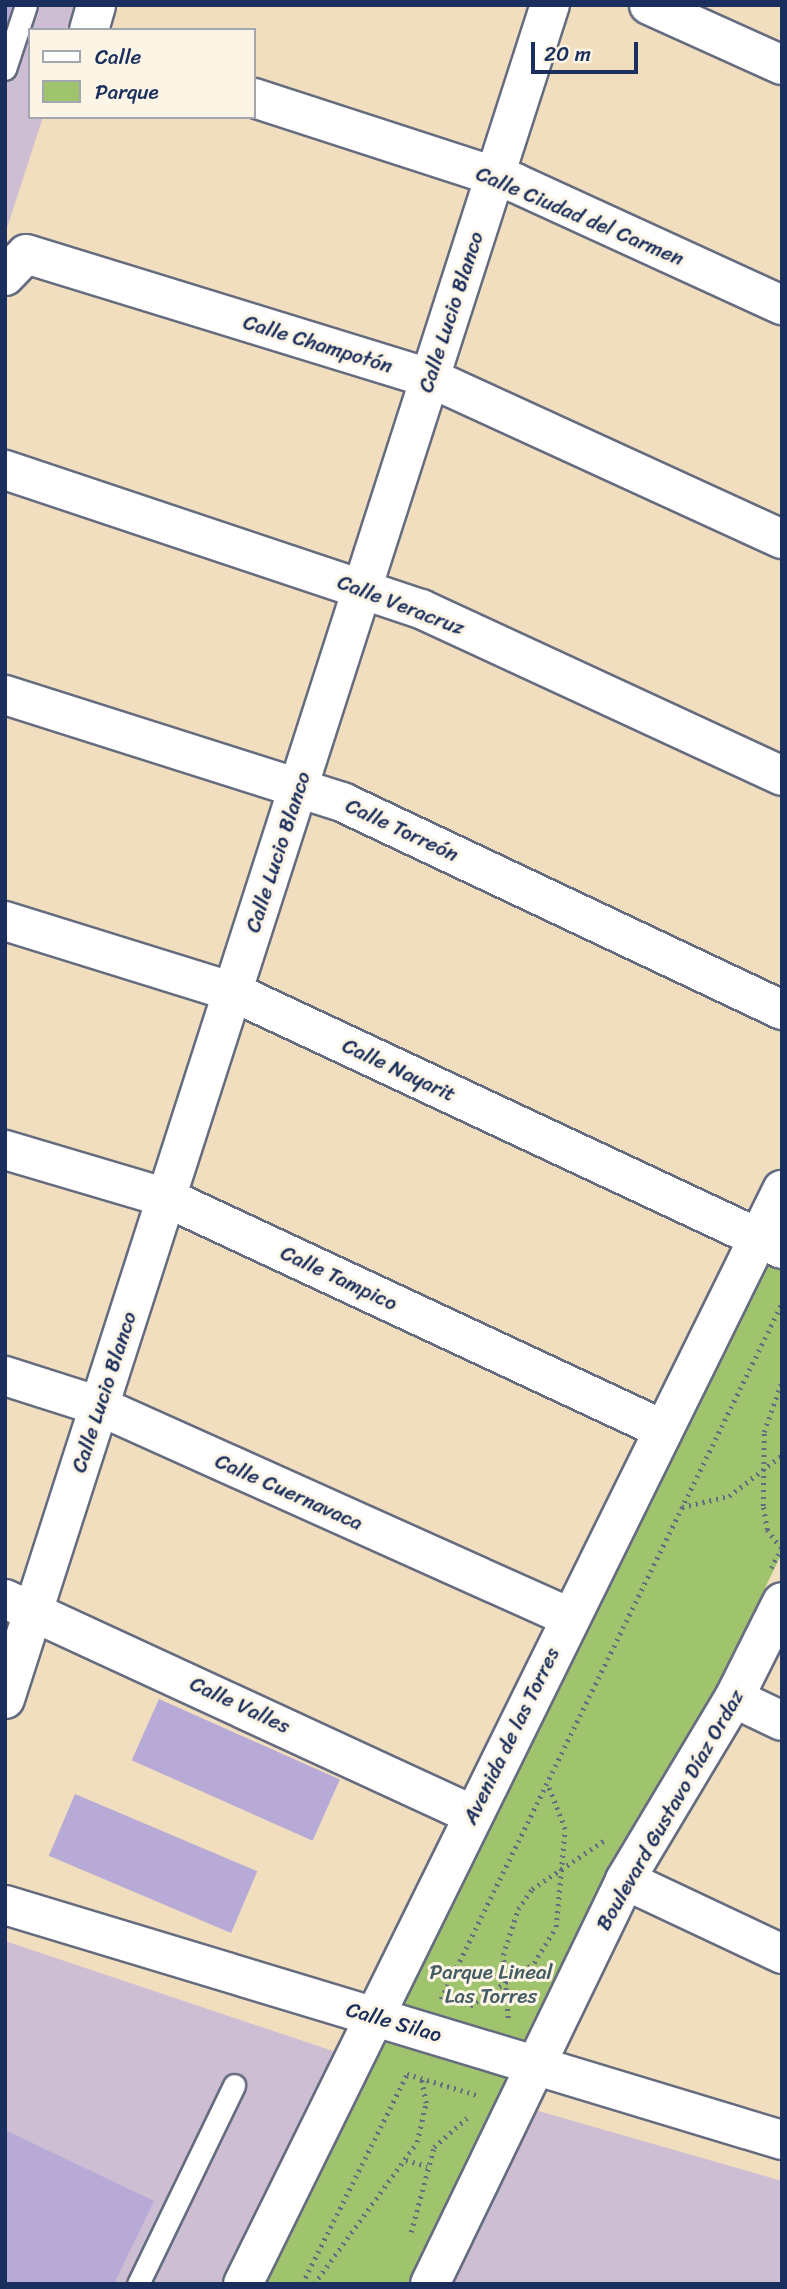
<!DOCTYPE html>
<meta charset="utf-8">
<style>
body{margin:0}
#map{position:relative;width:787px;height:2289px;overflow:hidden;background:#f0debe;font-family:Sriracha,sans-serif}
div>[style]{position:absolute}
[style*='--x']{left:calc(var(--x)*1px);top:calc(var(--y)*1px);width:calc(var(--w)*1px);rotate:calc(var(--a)*1deg)}
.industrial>*{inset:0;background:#cdbed3}
.green>*{inset:0;background:#a0c46e}
.building>*{inset:0;background:#b7aad7;transform-origin:0 0}
.path>*{height:4.5px;margin-top:-2.25px;transform-origin:0;background:repeating-linear-gradient(90deg,#666c80 0 2px,transparent 0 7px)}
.roads{filter:drop-shadow(2px 0 #666c80) drop-shadow(-2px 0 #666c80) drop-shadow(0 2px #666c80) drop-shadow(0 -2px #666c80)}
.lane>*{height:21px;margin:-10.5px;padding:0 10.5px;transform-origin:10.5px;border-radius:10.5px;background:#fff}
.street>*{height:38px;margin:-19px;padding:0 19px;transform-origin:19px;border-radius:19px;background:#fff}
.secondary>*{height:38px;margin:-19px;padding:0 19px;transform-origin:19px;border-radius:19px;background:#fff}
span{translate:-50% -50%;white-space:nowrap;text-align:center;line-height:1.15;-webkit-text-stroke:6px #fcf5e5;paint-order:stroke}
.street-label{font-size:21px;color:#1b2f5e}
.park-label{font-size:21px;color:#435c63}
.frame{position:absolute;inset:0;border:7px solid #1b2f5e;pointer-events:none}
.legend{position:absolute;left:28px;top:28px;width:228px;height:91px;box-sizing:border-box;background:#fcf5e5;border:2px solid #a2a6af;margin:0;padding:9px 12px;list-style:none;font-size:21px;color:#1b2f5e}
.legend li{display:flex;align-items:center;gap:14px;height:35px}
.legend b{width:35px;border:2px solid #a2a6af}
.scale{position:absolute;left:531px;top:42px;width:107px;height:32px;box-sizing:border-box;border:4px solid #1b2f5e;border-top:0;padding-left:9px;font-size:21px;line-height:24px;white-space:nowrap;color:#1b2f5e;-webkit-text-stroke:5px #fcf5e5;paint-order:stroke}
</style>
<div id="map">
<div class="industrial">
<div style="clip-path:polygon(5px 5px,79px 5px,71px 30px,30px 30px,30px 117px,43px 117px,5px 234px)"></div>
<div style="clip-path:polygon(5px 1941px,351px 2057px,782px 2181px,782px 2284px,5px 2284px)"></div>
</div>
<div class="green">
<div style="clip-path:polygon(782px 1246px,782px 1553px,426px 2284px,264px 2284px,772px 1252px)"></div>
</div>
<div class="building">
<div style="clip-path:polygon(5px 5px,19px 5px,5px 47px)"></div>
<div style="left:159px;top:1699px;width:198px;height:67px;rotate:24deg"></div>
<div style="left:75px;top:1794px;width:198px;height:67px;rotate:23deg"></div>
<div style="clip-path:polygon(5px 2130px,154px 2201px,114px 2284px,5px 2284px)"></div>
</div>
<div class="path">
<div style="--x:682;--y:1507;--w:48;--a:-13.2"></div>
<div style="--x:729;--y:1496;--w:67;--a:-37.7"></div>
<div style="--x:781;--y:1548;--w:23;--a:-128"></div>
<div style="--x:767;--y:1530;--w:24;--a:-99"></div>
<div style="--x:763;--y:1506;--w:74;--a:-89.2"></div>
<div style="--x:764;--y:1432;--w:54;--a:-70.6"></div>
<div style="--x:771;--y:1568;--w:24;--a:-62"></div>
<div style="--x:441;--y:1999;--w:775;--a:-63.9"></div>
<div style="--x:470;--y:2006;--w:77;--a:-33.9"></div>
<div style="--x:534;--y:1963;--w:42;--a:-58.6"></div>
<div style="--x:556;--y:1927;--w:98;--a:-84.8"></div>
<div style="--x:565;--y:1829;--w:49;--a:-111.4"></div>
<div style="--x:508;--y:2018;--w:63;--a:-94.5"></div>
<div style="--x:503;--y:1955;--w:48;--a:-71.9"></div>
<div style="--x:518;--y:1909;--w:24;--a:-55"></div>
<div style="--x:532;--y:1889;--w:89;--a:-34"></div>
<div style="--x:406;--y:2160;--w:22;--a:16"></div>
<div style="--x:411;--y:2232;--w:88;--a:-74.9"></div>
<div style="--x:434;--y:2147;--w:45;--a:-41.4"></div>
<div style="--x:302;--y:2284;--w:235;--a:-63.4"></div>
<div style="--x:407;--y:2074;--w:76;--a:16.8"></div>
<div style="--x:314;--y:2284;--w:175;--a:-54"></div>
<div style="--x:417;--y:2142;--w:40;--a:-77"></div>
<div style="--x:426;--y:2103;--w:25;--a:-101"></div>
</div>
<div class="roads">
<div class="lane">
<div style="--x:5;--y:69;--w:67;--a:-71.8"></div>
<div style="--x:138;--y:2284;--w:221;--a:-64.2"></div>
</div>
<div class="street">
<div style="--x:649;--y:5;--w:146;--a:24.3"></div>
<div style="--x:89;--y:30;--w:26;--a:-74"></div>
<div style="--x:254;--y:98;--w:274;--a:18"></div>
<div style="--x:515;--y:183;--w:294;--a:24.6"></div>
<div style="--x:5;--y:276;--w:30;--a:-46"></div>
<div style="--x:26;--y:254;--w:423;--a:17.1"></div>
<div style="--x:430;--y:378;--w:387;--a:24.6"></div>
<div style="--x:5;--y:470;--w:439;--a:18.5"></div>
<div style="--x:421;--y:609;--w:398;--a:24.8"></div>
<div style="--x:5;--y:695;--w:354;--a:17.6"></div>
<div style="--x:342;--y:802;--w:487;--a:25.3"></div>
<div style="--x:5;--y:921;--w:239;--a:17.3"></div>
<div style="--x:233;--y:992;--w:606;--a:25.09"></div>
<div style="--x:5;--y:1150;--w:169;--a:16.5"></div>
<div style="--x:167;--y:1198;--w:548;--a:25.02"></div>
<div style="--x:5;--y:1376;--w:99;--a:17.7"></div>
<div style="--x:99;--y:1406;--w:515;--a:24.18"></div>
<div style="--x:5;--y:1599;--w:515;--a:24.78"></div>
<div style="--x:734;--y:1698;--w:53;--a:25.6"></div>
<div style="--x:5;--y:1699;--w:1780;--a:-72.17"></div>
<div style="--x:625;--y:1880;--w:174;--a:25.2"></div>
<div style="--x:5;--y:1905;--w:812;--a:16.83"></div>
</div>
<div class="secondary">
<div style="--x:243;--y:2284;--w:1220;--a:-63.77"></div>
<div style="--x:430;--y:2284;--w:449;--a:-64.2"></div>
<div style="--x:625;--y:1880;--w:212;--a:-59.1"></div>
<div style="--x:734;--y:1698;--w:107;--a:-63.4"></div>
</div>
</div>
<div class="street-label">
<span style="left:580px;top:216px;rotate:23deg">Calle Ciudad del Carmen</span>
<span style="left:451px;top:312px;rotate:-72deg">Calle Lucio Blanco</span>
<span style="left:318px;top:344px;rotate:17deg">Calle Champotón</span>
<span style="left:401px;top:605px;rotate:21deg">Calle Veracruz</span>
<span style="left:402px;top:830px;rotate:25deg">Calle Torreón</span>
<span style="left:278px;top:852px;rotate:-72deg">Calle Lucio Blanco</span>
<span style="left:399px;top:1070px;rotate:25deg">Calle Nayarit</span>
<span style="left:339px;top:1278px;rotate:25deg">Calle Tampico</span>
<span style="left:104px;top:1392px;rotate:-72deg">Calle Lucio Blanco</span>
<span style="left:289px;top:1492px;rotate:24deg">Calle Cuernavaca</span>
<span style="left:240px;top:1705px;rotate:25deg">Calle Valles</span>
<span style="left:511px;top:1736px;rotate:-64deg">Avenida de las Torres</span>
<span style="left:670px;top:1810px;rotate:-60deg">Boulevard Gustavo Díaz Ordaz</span>
<span style="left:394px;top:2022px;rotate:16deg">Calle Silao</span>
</div>
<div class="park-label">
<span style="left:491px;top:1984px">Parque Lineal<br>Las Torres</span>
</div>
<div class="frame"></div>
<ul class="legend">
<li><b style="height:9px;background:#fff"></b>Calle</li>
<li><b style="height:19px;background:#a0c46e"></b>Parque</li>
</ul>
<div class="scale">20 m</div>
</div>
